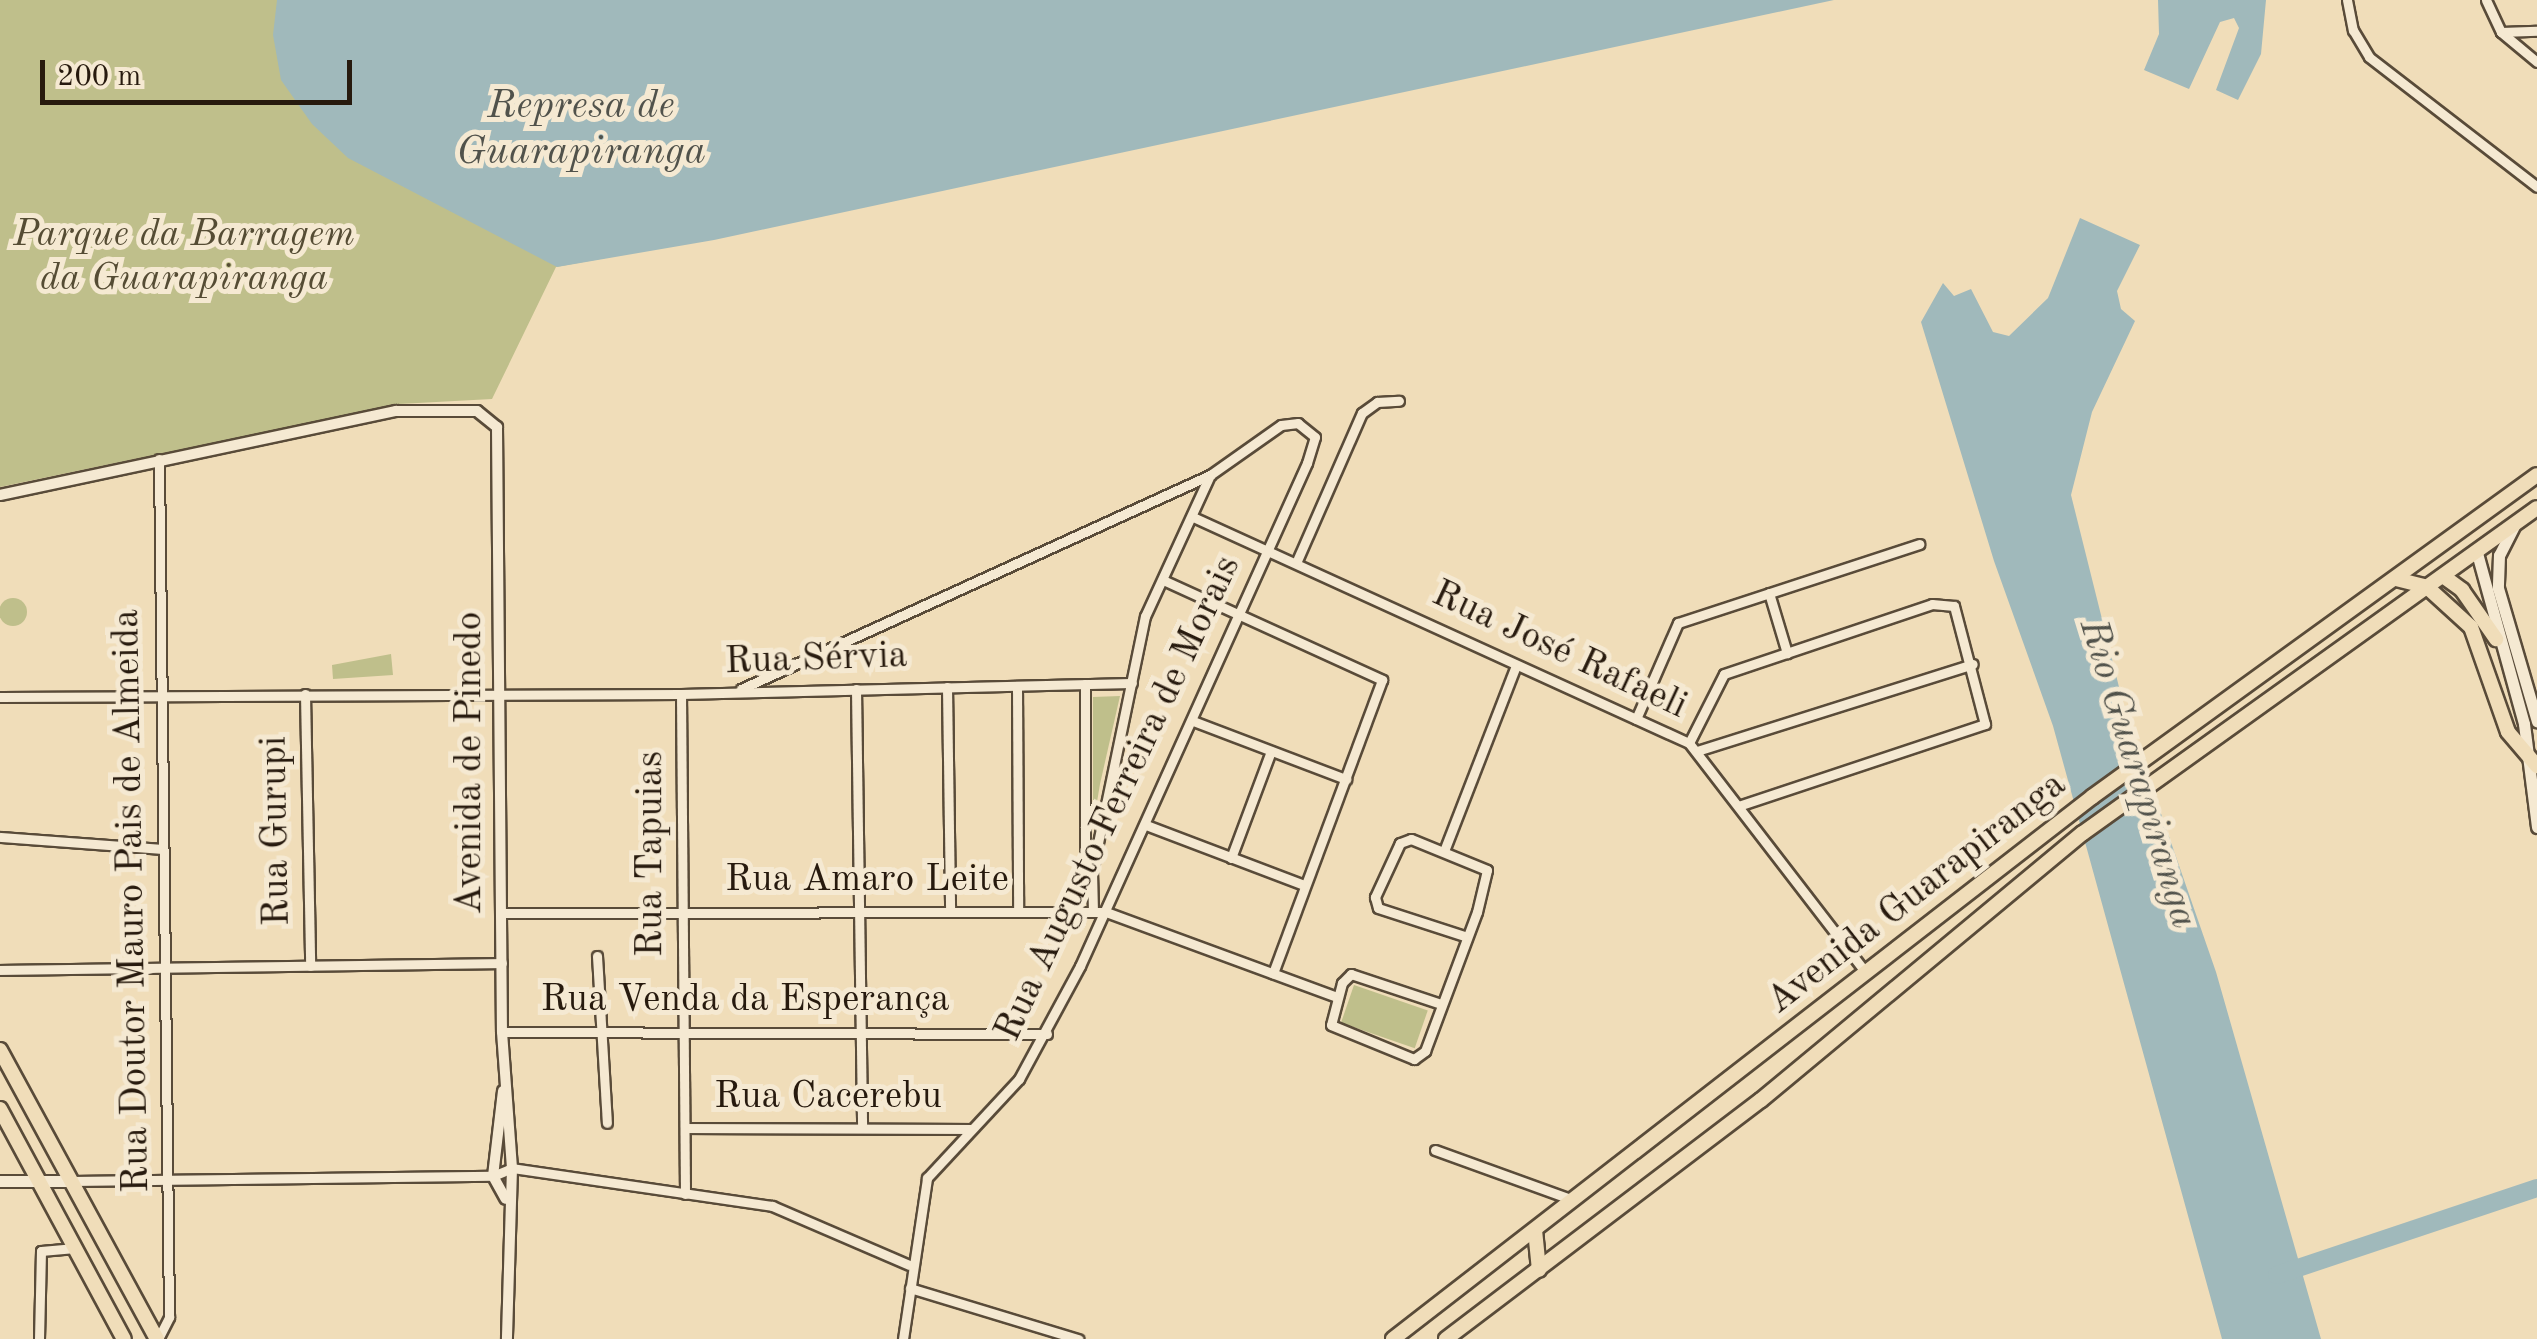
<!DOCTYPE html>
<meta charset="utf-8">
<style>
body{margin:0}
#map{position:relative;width:2537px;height:1339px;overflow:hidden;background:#f0ddb9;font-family:"Old Standard TT",serif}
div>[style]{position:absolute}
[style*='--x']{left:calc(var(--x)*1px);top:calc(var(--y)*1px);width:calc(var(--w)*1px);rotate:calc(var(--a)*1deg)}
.green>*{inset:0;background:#bfbf8b;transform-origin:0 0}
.round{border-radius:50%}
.water>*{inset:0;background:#a0b9bb}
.river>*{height:18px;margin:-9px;padding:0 9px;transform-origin:9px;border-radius:9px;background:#a0b9bb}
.roads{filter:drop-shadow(2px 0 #594b39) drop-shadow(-2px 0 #594b39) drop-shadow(0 2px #594b39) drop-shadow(0 -2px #594b39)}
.minor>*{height:9px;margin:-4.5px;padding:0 4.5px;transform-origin:4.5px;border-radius:4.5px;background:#f5e9d2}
.tertiary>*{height:10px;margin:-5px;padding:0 5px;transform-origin:5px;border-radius:5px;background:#f5e9d2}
.secondary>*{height:11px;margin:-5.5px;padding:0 5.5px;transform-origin:5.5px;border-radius:5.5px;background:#f5e9d2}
.primary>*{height:14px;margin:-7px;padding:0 7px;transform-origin:7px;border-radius:7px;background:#f0ddb9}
span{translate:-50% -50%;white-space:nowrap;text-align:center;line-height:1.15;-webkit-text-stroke:10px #f5e9d2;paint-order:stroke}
.park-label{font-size:38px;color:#554c34;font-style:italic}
.street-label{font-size:38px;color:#271a0e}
.water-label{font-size:40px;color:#51524b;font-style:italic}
.scale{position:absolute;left:40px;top:60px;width:312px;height:45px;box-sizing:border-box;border:5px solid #271a0e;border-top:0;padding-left:12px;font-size:30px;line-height:35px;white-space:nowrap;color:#271a0e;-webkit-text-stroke:8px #f5e9d2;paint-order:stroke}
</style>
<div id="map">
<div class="green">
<div style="clip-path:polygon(0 0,395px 0,611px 257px,556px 267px,492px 399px,399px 404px,0 487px)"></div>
<div class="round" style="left:-1px;top:598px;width:28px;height:28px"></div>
<div style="clip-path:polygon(391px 654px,393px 675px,333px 679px,332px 665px)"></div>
<div style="clip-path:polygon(1120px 696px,1100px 784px,1093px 826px,1093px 697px)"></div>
<div style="left:1354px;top:985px;width:78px;height:40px;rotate:19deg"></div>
</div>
<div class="water">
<div style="clip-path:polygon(277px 0,1834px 0,714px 240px,557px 267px,348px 158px,312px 124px,281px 80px,273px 35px)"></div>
<div style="clip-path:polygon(2158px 0,2266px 0,2261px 54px,2238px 100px,2216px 90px,2239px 28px,2234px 18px,2220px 22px,2189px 89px,2144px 70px,2159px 34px)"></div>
<div style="clip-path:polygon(2080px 218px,2140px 245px,2117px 291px,2121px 309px,2135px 321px,2092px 412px,2071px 495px,2124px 707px,2216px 972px,2321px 1339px,2222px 1339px,2053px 726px,1994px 561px,1921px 322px,1943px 283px,1954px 296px,1971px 289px,1993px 332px,2009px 336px,2048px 298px)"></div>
</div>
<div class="river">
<div style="--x:2277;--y:1275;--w:274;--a:-18.5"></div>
</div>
<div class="roads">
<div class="minor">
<div style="--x:2347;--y:0;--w:31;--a:79"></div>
<div style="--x:2353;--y:30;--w:31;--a:59"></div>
<div style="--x:2369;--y:57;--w:212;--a:37.7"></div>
<div style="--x:2486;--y:0;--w:35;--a:65"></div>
<div style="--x:2501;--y:32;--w:47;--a:39.8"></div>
<div style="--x:2501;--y:32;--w:36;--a:-2"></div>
<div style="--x:1193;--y:517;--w:545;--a:24.5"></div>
<div style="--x:1689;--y:743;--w:290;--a:52.4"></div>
<div style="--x:1296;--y:563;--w:164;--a:-66.3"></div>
<div style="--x:1362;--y:413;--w:19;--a:-36"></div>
<div style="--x:1377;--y:402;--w:22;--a:-3"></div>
<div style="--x:1163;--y:580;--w:241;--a:24.5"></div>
<div style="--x:1382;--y:680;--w:313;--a:110.4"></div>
<div style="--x:1769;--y:593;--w:63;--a:73.3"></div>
<div style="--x:1085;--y:684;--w:165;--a:90"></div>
<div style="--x:1085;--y:849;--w:23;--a:72"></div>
<div style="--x:1017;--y:686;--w:224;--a:89.7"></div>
<div style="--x:947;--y:687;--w:223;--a:89.2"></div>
<div style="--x:741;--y:689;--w:516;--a:-24.53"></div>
<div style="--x:856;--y:689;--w:437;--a:89.2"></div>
<div style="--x:305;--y:694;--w:272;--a:88.9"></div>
<div style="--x:681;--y:694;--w:500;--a:89.54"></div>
<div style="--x:0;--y:697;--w:681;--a:-0.25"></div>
<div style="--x:681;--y:694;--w:451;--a:-1.4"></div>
<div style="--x:1636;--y:719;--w:105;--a:-66.4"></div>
<div style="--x:1678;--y:623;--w:254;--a:-18.1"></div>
<div style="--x:1193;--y:721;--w:164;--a:20.8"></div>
<div style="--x:1689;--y:743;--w:77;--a:-63.1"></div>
<div style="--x:1724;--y:674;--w:219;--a:-18.6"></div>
<div style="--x:1932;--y:604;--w:22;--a:5"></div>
<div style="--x:1954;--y:606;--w:122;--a:75.3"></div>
<div style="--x:1985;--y:724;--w:260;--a:161.6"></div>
<div style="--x:1697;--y:751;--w:289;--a:-17.5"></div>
<div style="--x:1146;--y:825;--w:169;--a:20.8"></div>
<div style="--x:0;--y:837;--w:162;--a:4.2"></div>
<div style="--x:1444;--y:851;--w:199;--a:-68.8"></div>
<div style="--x:1231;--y:858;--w:114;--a:-69.5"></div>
<div style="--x:502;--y:913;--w:604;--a:-0.09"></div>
<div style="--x:1106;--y:912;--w:246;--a:20.2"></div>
<div style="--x:597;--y:956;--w:167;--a:86.6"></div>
<div style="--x:0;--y:970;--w:502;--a:-0.8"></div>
<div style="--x:1441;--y:1004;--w:95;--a:-161.6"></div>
<div style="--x:1351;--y:974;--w:13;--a:135"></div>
<div style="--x:1342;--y:983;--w:43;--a:104.7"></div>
<div style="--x:1331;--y:1025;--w:90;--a:22.3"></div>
<div style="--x:1414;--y:1059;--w:14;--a:-36"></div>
<div style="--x:1425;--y:1051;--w:148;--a:-69.5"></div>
<div style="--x:1477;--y:912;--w:43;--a:-76.6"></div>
<div style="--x:1487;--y:870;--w:82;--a:-157.8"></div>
<div style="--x:1411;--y:839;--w:12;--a:160"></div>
<div style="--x:1400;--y:843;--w:60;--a:114.8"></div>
<div style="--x:1375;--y:897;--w:11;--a:75"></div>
<div style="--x:1378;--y:908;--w:90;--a:18"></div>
<div style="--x:502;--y:1032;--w:545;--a:0.21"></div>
<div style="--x:685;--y:1128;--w:286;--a:0.2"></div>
<div style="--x:1435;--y:1150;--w:147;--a:19.9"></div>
<div style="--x:72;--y:1181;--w:421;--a:-0.7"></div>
<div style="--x:493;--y:1176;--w:21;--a:-23"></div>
<div style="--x:512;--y:1168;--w:263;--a:8.3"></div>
<div style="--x:772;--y:1206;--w:149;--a:23.3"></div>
<div style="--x:910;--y:1288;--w:176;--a:16.9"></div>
<div style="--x:39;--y:1339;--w:88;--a:-88.7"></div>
<div style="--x:41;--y:1251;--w:34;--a:-5"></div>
<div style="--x:158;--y:1339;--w:25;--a:-63"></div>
<div style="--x:169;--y:1317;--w:858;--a:-90.67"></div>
<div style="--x:903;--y:1339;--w:163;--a:-81.5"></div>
<div style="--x:927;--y:1178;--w:135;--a:-47.1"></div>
<div style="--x:1019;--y:1079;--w:128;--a:-61.6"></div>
<div style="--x:1080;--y:966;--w:552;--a:-65.71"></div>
<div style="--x:1307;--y:463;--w:27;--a:-73"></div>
<div style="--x:1315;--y:437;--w:22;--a:-141"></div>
<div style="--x:1298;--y:423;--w:17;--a:173"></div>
<div style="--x:1281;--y:425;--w:87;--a:144.8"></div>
<div style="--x:1210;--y:475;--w:155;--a:114.7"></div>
<div style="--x:1145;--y:616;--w:260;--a:101.7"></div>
<div style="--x:1092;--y:871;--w:41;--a:88.6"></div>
</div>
<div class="tertiary">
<div style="--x:0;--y:495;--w:405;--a:-12"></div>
<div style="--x:396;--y:411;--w:81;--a:0"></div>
<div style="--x:477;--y:411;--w:26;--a:39"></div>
<div style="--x:497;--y:427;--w:605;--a:89.53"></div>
<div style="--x:502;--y:1032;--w:136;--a:85.8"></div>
<div style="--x:512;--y:1168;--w:171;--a:91.7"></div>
<div style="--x:503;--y:1091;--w:86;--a:96.7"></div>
<div style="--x:493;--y:1176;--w:26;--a:61"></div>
</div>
<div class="secondary">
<div style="--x:2514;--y:526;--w:33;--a:117"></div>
<div style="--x:2499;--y:555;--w:33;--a:92"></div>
<div style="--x:2498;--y:588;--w:139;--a:73.7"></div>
<div style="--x:2477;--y:553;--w:177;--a:74.6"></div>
<div style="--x:2524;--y:724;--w:104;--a:82.8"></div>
<div style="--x:0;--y:1181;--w:72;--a:0"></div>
</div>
<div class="primary">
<div style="--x:2443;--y:576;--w:24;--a:36"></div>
<div style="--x:2462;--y:590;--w:60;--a:55.2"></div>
<div style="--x:2396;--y:579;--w:32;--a:14"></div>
<div style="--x:2427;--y:587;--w:59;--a:42.3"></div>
<div style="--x:2471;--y:627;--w:111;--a:70.6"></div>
<div style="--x:2508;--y:732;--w:45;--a:49.5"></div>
<div style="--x:0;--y:1050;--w:329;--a:61.5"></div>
<div style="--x:0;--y:1109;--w:261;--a:61.7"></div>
<div style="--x:1535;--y:1230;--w:40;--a:84.3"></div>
<div style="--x:1393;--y:1339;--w:885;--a:-37.79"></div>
<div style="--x:2092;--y:797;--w:549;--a:-35.89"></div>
<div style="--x:1446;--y:1339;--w:395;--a:-37.2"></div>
<div style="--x:1761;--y:1100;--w:418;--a:-39.7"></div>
<div style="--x:2083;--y:833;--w:558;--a:-35.6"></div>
</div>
</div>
<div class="park-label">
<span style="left:184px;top:258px">Parque da Barragem<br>da Guarapiranga</span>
</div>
<div class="street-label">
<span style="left:1559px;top:651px;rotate:25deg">Rua José Rafaeli</span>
<span style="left:816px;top:660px;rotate:-2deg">Rua Sérvia</span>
<span style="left:471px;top:763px;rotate:-90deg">Avenida de Pinedo</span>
<span style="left:1119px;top:799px;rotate:-65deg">Rua Augusto Ferreira de Morais</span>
<span style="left:277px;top:831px;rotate:-91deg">Rua Gurupi</span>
<span style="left:652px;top:854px;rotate:-90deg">Rua Tapuias</span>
<span style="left:867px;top:881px">Rua Amaro Leite</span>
<span style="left:1917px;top:894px;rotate:-38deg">Avenida Guarapiranga</span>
<span style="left:133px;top:901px;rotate:-91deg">Rua Doutor Mauro Pais de Almeida</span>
<span style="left:745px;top:1001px">Rua Venda da Esperança</span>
<span style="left:828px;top:1098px">Rua Cacerebu</span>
</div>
<div class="water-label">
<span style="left:581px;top:130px">Represa de<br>Guarapiranga</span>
<span style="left:2137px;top:774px;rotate:73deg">Rio Guarapiranga</span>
</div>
<div class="scale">200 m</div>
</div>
